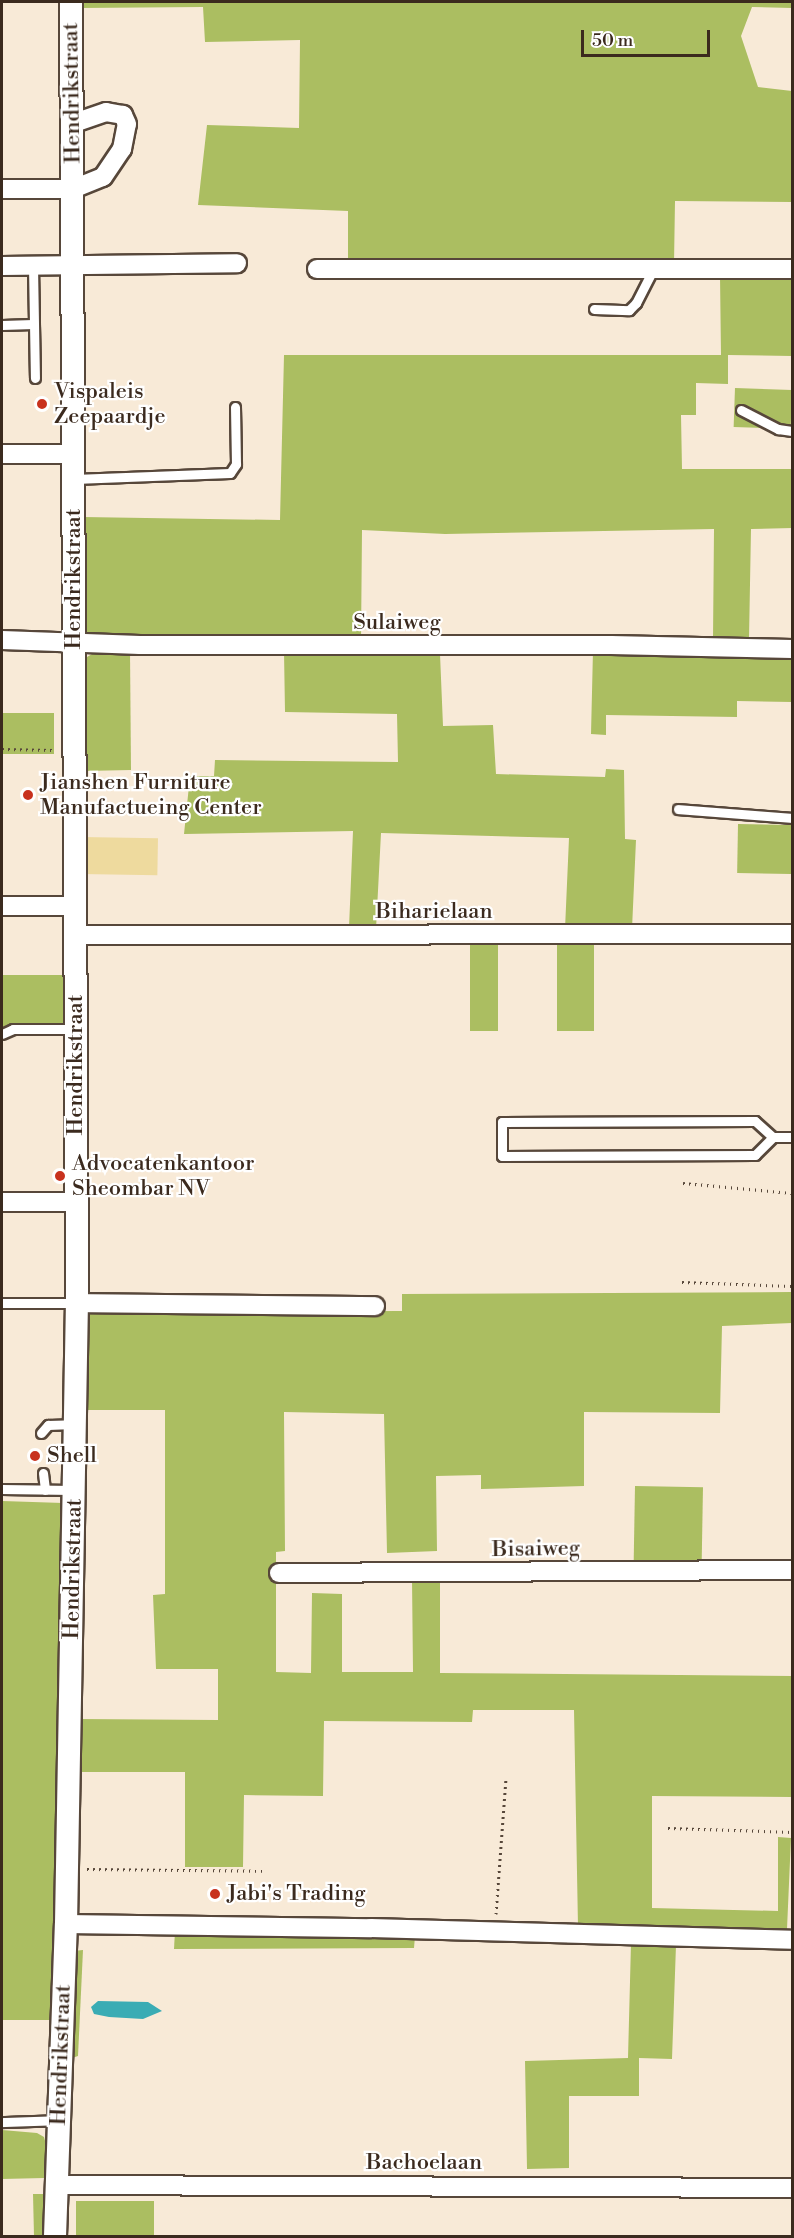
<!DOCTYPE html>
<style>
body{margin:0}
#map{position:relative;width:794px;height:2238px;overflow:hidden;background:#f8ead7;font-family:"Libre Bodoni",serif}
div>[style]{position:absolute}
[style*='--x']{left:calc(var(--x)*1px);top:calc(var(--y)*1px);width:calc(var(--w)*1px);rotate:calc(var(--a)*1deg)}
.green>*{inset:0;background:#abbe61;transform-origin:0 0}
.sand>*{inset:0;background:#eeda9e;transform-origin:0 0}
.water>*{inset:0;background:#3aacb4}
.path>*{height:3px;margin-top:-1.5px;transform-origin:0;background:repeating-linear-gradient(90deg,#57473a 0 1.5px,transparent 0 6px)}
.roads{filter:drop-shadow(2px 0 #57473a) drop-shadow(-2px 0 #57473a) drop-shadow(0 2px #57473a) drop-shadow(0 -2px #57473a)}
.service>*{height:9px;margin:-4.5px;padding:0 4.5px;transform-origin:4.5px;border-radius:4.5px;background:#fff}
.minor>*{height:18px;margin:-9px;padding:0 9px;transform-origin:9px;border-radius:9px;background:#fff}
.tertiary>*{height:22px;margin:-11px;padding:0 11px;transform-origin:11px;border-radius:11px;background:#fff}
.dots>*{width:16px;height:16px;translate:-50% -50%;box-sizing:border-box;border:3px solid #fff;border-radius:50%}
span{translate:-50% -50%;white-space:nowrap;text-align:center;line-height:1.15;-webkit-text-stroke:4.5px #fff;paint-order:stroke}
.street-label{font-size:22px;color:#3b2a1e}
.poi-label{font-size:22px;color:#3b2a1e}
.left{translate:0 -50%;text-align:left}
.frame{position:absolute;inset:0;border:3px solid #3b2a1e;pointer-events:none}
.scale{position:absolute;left:581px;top:30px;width:129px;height:27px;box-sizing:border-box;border:3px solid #3b2a1e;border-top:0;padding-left:8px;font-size:18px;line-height:21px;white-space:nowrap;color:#3b2a1e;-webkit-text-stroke:4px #fff;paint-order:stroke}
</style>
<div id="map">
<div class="green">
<div style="clip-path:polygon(80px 2px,792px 2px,792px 8px,752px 7px,741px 36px,758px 87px,792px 91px,792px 202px,675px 201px,674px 264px,348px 262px,348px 211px,198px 205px,207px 125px,299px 128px,300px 40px,205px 42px,203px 7px,80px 8px)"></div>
<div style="clip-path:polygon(720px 276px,792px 276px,792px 356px,728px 355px,728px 384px,696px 383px,696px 415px,681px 415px,682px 469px,792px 469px,792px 528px,751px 529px,749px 639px,713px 638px,714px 529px,445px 534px,362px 530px,361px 641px,84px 635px,83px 517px,280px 520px,284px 355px,721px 355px)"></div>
<div style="left:735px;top:388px;width:57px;height:39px;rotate:2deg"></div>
<div style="clip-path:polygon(99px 650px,130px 651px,131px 770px,83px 771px,83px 664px,87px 657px)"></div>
<div style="clip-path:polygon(593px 650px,792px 654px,792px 702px,737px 701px,737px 717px,606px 715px,606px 735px,591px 734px)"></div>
<div style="clip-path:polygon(284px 652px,440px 654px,443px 726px,493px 725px,496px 774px,605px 777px,606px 769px,624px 770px,625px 839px,636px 840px,632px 929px,565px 929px,569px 838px,381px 833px,376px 929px,349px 928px,353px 831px,184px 834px,190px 776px,214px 776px,215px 760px,398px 762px,397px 714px,285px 712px)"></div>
<div style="left:54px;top:713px;width:41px;height:52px;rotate:90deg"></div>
<div style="left:738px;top:824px;width:54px;height:49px;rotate:1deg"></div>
<div style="left:557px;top:942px;width:37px;height:89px"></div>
<div style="left:470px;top:944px;width:28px;height:87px"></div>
<div style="left:2px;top:975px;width:64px;height:58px"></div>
<div style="clip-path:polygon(792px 1292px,792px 1323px,722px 1326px,720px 1413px,584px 1412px,584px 1486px,481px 1489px,481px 1475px,436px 1476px,437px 1551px,387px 1553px,384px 1414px,284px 1412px,285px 1551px,276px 1552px,276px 1672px,311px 1673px,312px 1593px,342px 1594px,342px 1672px,413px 1672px,412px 1579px,440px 1579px,440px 1673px,792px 1676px,792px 1797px,652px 1796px,652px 1908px,778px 1911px,778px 1837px,791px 1838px,787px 1929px,578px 1927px,574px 1710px,473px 1710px,472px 1722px,324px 1721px,323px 1796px,244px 1795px,243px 1867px,185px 1867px,185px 1772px,78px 1772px,79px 1719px,218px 1720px,218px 1669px,156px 1669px,153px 1595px,165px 1594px,165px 1410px,85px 1410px,90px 1312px,402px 1311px,402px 1294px)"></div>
<div style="left:635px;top:1486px;width:68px;height:86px;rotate:1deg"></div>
<div style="clip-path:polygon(2px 1501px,63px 1503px,53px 2020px,2px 2020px)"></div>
<div style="clip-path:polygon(175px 1931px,415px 1936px,414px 1948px,174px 1949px)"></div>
<div style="clip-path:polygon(631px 1943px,676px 1945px,672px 2059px,639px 2058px,639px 2096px,569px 2096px,569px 2168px,527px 2169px,525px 2061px,628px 2058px)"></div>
<div style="clip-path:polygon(83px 1950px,78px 2056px,69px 2059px,73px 1951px)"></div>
<div style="clip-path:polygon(2px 2130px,37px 2133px,44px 2137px,49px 2156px,44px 2178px,2px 2179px)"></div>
<div style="clip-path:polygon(33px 2194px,43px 2194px,48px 2200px,48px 2236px,34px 2236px)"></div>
<div style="left:76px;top:2201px;width:78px;height:35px"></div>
</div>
<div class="sand">
<div style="left:81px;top:837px;width:77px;height:37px;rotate:1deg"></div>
</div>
<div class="water">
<div style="clip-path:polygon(98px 2001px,148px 2002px,162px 2011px,143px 2019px,109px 2017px,94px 2014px,91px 2007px)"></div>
</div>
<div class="path">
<div style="--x:2;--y:749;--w:52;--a:1.1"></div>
<div style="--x:683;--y:1183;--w:109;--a:5.2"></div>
<div style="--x:682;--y:1282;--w:110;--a:2.1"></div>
<div style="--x:668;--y:1828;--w:124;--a:1.8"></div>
<div style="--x:87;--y:1869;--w:178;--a:0.6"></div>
<div style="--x:496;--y:1914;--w:135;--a:-85.8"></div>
</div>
<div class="roads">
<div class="service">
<div style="--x:33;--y:266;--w:112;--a:89"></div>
<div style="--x:594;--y:309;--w:35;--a:2"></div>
<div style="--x:629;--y:310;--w:10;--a:-45"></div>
<div style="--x:636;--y:303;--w:36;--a:-63"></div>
<div style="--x:2;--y:325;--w:31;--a:-2"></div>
<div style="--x:741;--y:410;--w:42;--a:27.2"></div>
<div style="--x:778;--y:429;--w:14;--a:8"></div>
<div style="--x:74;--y:479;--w:156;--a:-2.2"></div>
<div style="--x:230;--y:473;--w:11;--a:-56"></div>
<div style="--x:236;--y:464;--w:57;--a:-91"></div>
<div style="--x:678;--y:809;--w:114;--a:4.5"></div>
<div style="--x:2;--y:1034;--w:12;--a:-24"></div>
<div style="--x:13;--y:1029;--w:63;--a:0"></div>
<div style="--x:773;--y:1137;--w:25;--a:135"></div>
<div style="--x:755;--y:1155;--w:253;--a:179.8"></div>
<div style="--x:502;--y:1156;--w:34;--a:-90"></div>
<div style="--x:502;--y:1122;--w:253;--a:-0.2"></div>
<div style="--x:755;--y:1121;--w:24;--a:42"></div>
<div style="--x:773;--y:1137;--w:19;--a:0"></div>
<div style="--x:2;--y:1303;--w:75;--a:0"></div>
<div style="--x:41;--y:1433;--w:11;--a:-49"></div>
<div style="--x:48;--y:1425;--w:25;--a:-2"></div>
<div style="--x:43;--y:1473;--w:17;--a:83"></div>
<div style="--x:2;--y:1489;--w:70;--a:0.8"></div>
<div style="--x:2;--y:2122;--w:56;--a:-2"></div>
</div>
<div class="minor">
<div style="--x:2;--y:189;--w:71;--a:0"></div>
<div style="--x:73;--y:189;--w:32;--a:-22"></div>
<div style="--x:103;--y:177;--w:34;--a:-56"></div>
<div style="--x:122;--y:149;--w:25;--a:-79"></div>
<div style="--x:127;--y:124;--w:10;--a:-114"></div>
<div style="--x:123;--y:115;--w:17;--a:-170"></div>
<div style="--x:106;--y:112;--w:36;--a:161"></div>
<div style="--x:2;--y:266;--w:235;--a:-0.7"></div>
<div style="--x:317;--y:269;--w:475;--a:0"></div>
<div style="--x:2;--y:454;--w:72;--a:0"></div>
<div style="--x:2;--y:640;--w:138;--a:2.1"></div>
<div style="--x:140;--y:645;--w:471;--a:0"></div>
<div style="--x:611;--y:645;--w:181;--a:1.3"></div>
<div style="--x:2;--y:906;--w:73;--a:0"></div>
<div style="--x:75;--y:935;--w:717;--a:-0.08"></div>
<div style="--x:2;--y:1202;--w:75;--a:0"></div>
<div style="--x:77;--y:1303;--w:298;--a:0.6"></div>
<div style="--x:279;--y:1573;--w:513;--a:-0.34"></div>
<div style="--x:66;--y:1924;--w:305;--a:0.8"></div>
<div style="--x:371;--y:1928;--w:421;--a:1.6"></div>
<div style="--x:55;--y:2185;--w:737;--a:0.23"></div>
</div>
<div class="tertiary">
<div style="--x:55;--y:2236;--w:312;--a:-88"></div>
<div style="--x:66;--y:1924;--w:621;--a:-88.99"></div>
<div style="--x:77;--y:1303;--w:1301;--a:-90.26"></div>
</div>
</div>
<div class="dots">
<div style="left:42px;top:404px;background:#c8321e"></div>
<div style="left:28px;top:795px;background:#c8321e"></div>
<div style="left:60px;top:1176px;background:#c8321e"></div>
<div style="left:35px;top:1456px;background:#c8321e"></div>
<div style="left:215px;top:1894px;background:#c8321e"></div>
</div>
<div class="street-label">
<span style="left:72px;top:93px;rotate:-91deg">Hendrikstraat</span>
<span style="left:74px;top:579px;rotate:-90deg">Hendrikstraat</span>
<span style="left:397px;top:623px">Sulaiweg</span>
<span style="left:434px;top:912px">Biharielaan</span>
<span style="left:76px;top:1065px;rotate:-90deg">Hendrikstraat</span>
<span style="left:536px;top:1549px;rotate:-1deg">Bisaiweg</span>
<span style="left:73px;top:1569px;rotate:-89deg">Hendrikstraat</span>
<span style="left:61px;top:2055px;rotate:-88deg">Hendrikstraat</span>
<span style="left:424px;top:2163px">Bachoelaan</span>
</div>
<div class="poi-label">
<span class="left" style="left:54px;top:404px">Vispaleis<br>Zeepaardje</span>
<span class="left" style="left:40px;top:795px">Jianshen Furniture<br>Manufactueing Center</span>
<span class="left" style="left:72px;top:1176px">Advocatenkantoor<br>Sheombar NV</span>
<span class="left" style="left:47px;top:1456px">Shell</span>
<span class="left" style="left:227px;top:1894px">Jabi's Trading</span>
</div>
<div class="frame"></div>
<div class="scale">50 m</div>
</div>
